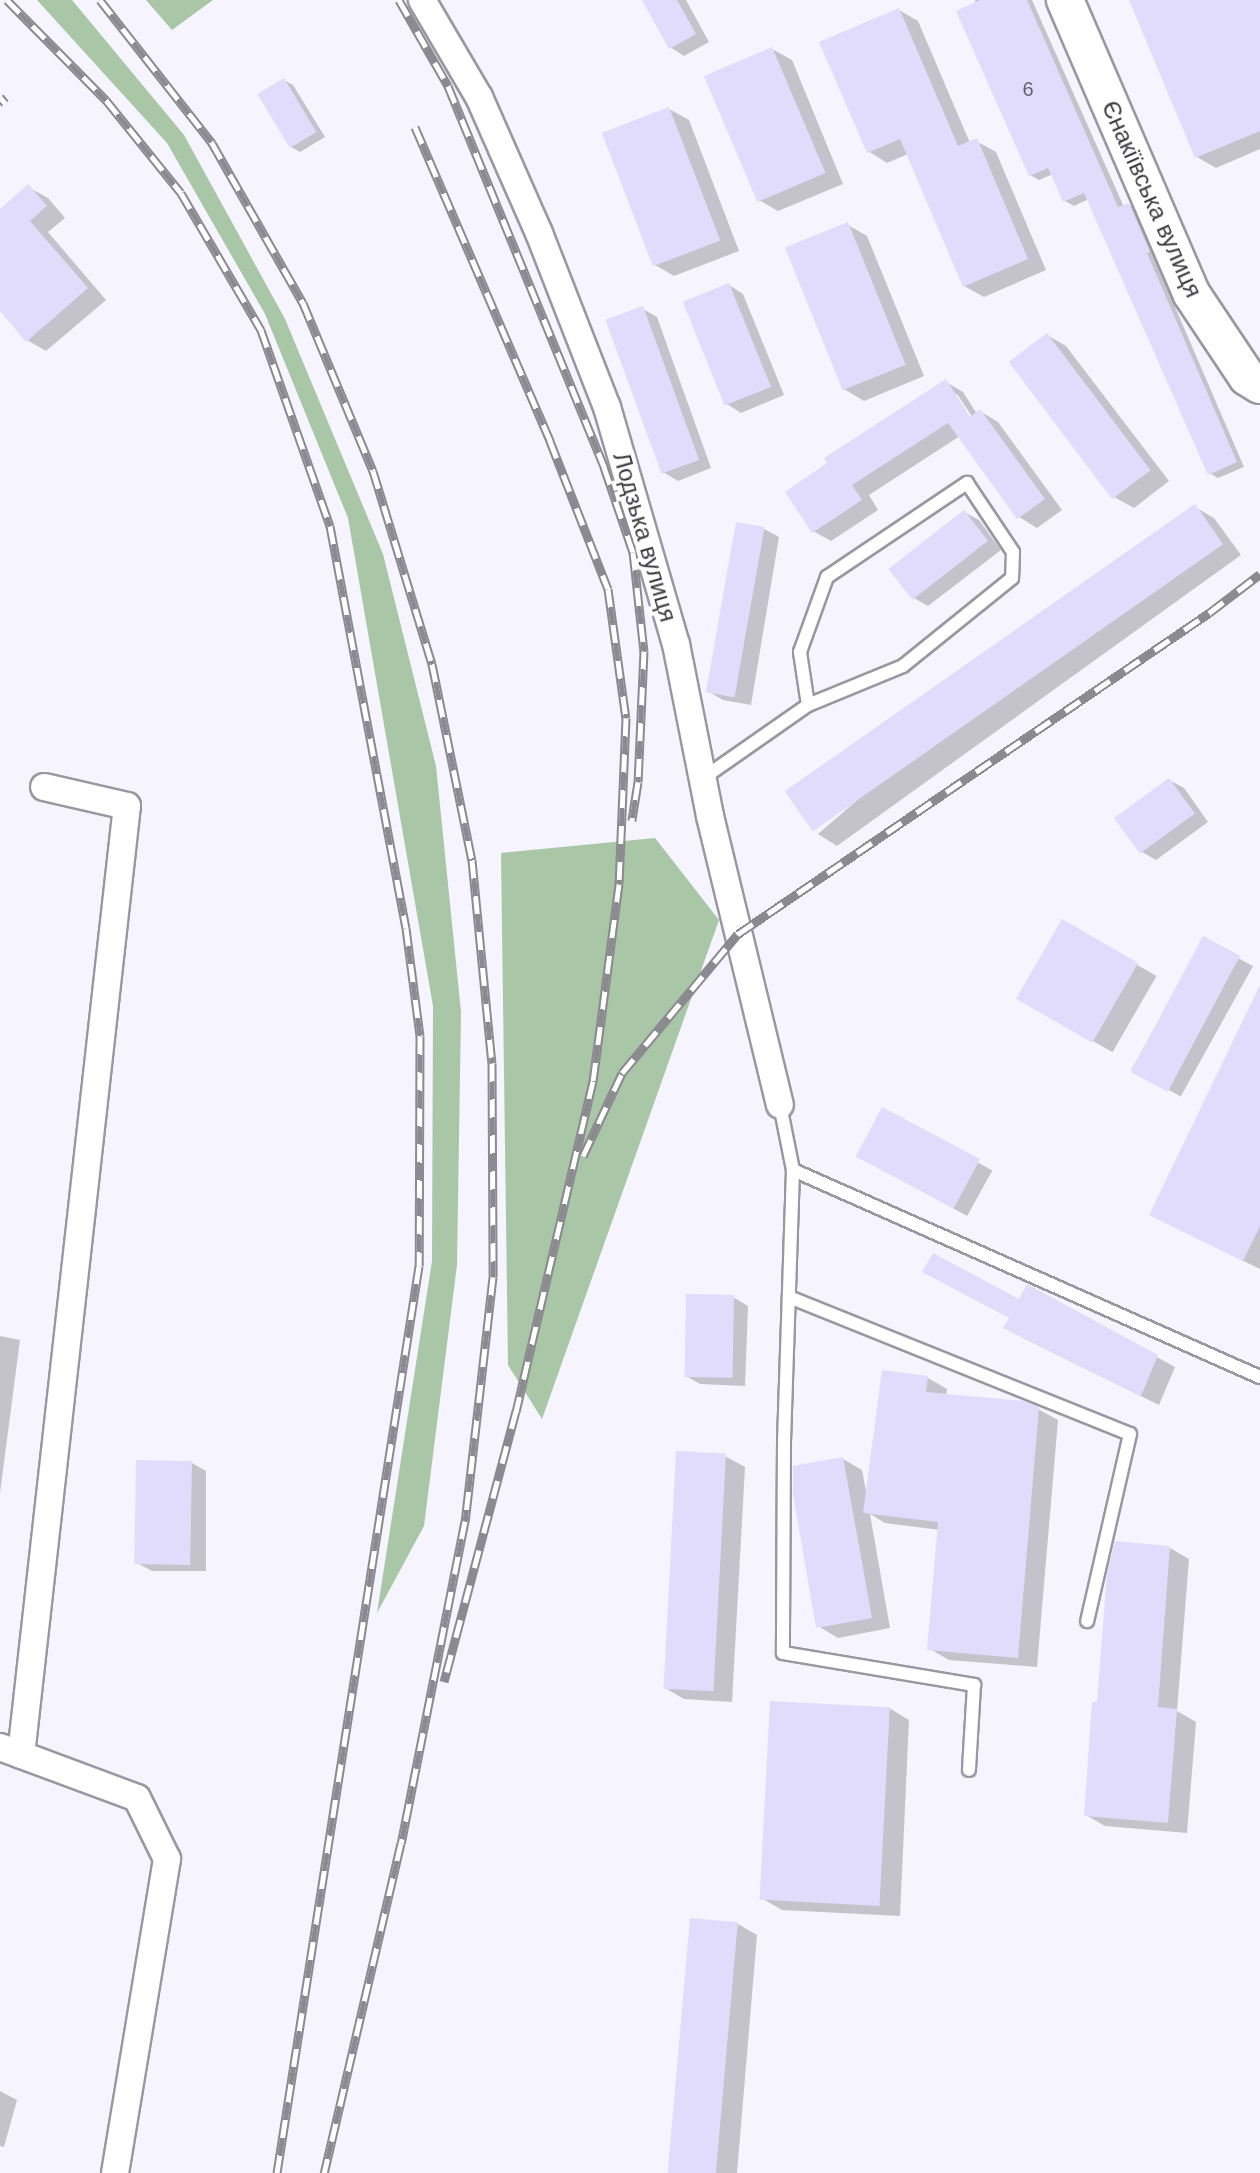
<!DOCTYPE html>
<meta charset="utf-8">
<style>
body{margin:0}
#map{position:relative;width:1260px;height:2173px;overflow:hidden;background:#f6f4fe;font-family:Helvetica,sans-serif}
div>[style]{position:absolute}
[style*='--x']{left:calc(var(--x)*1px);top:calc(var(--y)*1px);width:calc(var(--w)*1px);rotate:calc(var(--a)*1deg)}
.forest>*{inset:0;background:#a9c6a7}
.shadow>*{inset:0;background:#0003;transform-origin:0 0}
.building>*{inset:0;background:#e1dcfb;transform-origin:0 0}
.roads{filter:drop-shadow(2px 0 #9998a1) drop-shadow(-2px 0 #9998a1) drop-shadow(0 2px #9998a1) drop-shadow(0 -2px #9998a1)}
.lane>*{height:12px;margin:-6px;padding:0 6px;transform-origin:6px;border-radius:6px;background:#fff}
.street>*{height:26px;margin:-13px;padding:0 13px;transform-origin:13px;border-radius:13px;background:#fff}
.secondary>*{height:36px;margin:-18px;padding:0 18px;transform-origin:18px;border-radius:18px;background:#fff}
.rail>*{height:9px;margin-top:-4.5px;transform-origin:0;background:repeating-linear-gradient(90deg,#fff 0 18px,#8c8a91 0 36px);box-sizing:border-box;border-block:2px solid #8c8a91}
span{translate:-50% -50%;white-space:nowrap;text-align:center;line-height:1.15;-webkit-text-stroke:8px #fff;paint-order:stroke}
.number-label{font-size:20px;color:#64626d}
.number-label span{-webkit-text-stroke-width:0}
.street-label{font-size:24px;color:#3b3a3e}
</style>
<div id="map">
<div class="forest">
<div style="clip-path:polygon(37px 0,72px 0,184px 135px,285px 319px,383px 554px,436px 766px,461px 1012px,457px 1265px,424px 1526px,377px 1613px,432px 1261px,433px 1006px,348px 518px,265px 314px,167px 143px)"></div>
<div style="clip-path:polygon(146px 0,213px 0,172px 30px)"></div>
<div style="clip-path:polygon(655px 838px,719px 920px,542px 1419px,508px 1365px,501px 853px)"></div>
</div>
<div class="shadow">
<div style="clip-path:polygon(645px 0,686px 0,709px 42px,684px 56px,670px 47px)"></div>
<div style="clip-path:polygon(975px 0,1032px 0,1124px 207px,1129px 205px,1138px 210px,1158px 257px,1154px 258px,1244px 467px,1218px 478px,1209px 473px,1089px 199px,1074px 206px,1065px 201px,1053px 174px,1039px 180px,1030px 175px)"></div>
<div style="clip-path:polygon(1131px 0,1260px 0,1260px 149px,1216px 168px,1197px 157px)"></div>
<div style="clip-path:polygon(899px 10px,918px 21px,970px 143px,976px 141px,996px 152px,1046px 270px,984px 297px,964px 286px,908px 154px,887px 163px,868px 151px)"></div>
<div style="clip-path:polygon(772px 49px,792px 60px,843px 184px,778px 211px,759px 200px)"></div>
<div style="clip-path:polygon(284px 80px,293px 85px,325px 137px,300px 152px,291px 147px)"></div>
<div style="clip-path:polygon(669px 109px,689px 120px,739px 251px,674px 276px,655px 265px)"></div>
<div style="clip-path:polygon(28px 187px,48px 198px,65px 218px,48px 232px,106px 300px,46px 351px,27px 340px,0 308px,0 211px)"></div>
<div style="clip-path:polygon(848px 225px,867px 236px,924px 376px,864px 401px,844px 389px)"></div>
<div style="clip-path:polygon(729px 285px,743px 294px,784px 395px,741px 413px,727px 404px)"></div>
<div style="clip-path:polygon(643px 309px,657px 317px,711px 468px,678px 481px,663px 472px)"></div>
<div style="clip-path:polygon(1047px 335px,1066px 346px,1169px 481px,1134px 508px,1114px 497px)"></div>
<div style="clip-path:polygon(evenodd,946px 382px,963px 392px,977px 414px,980px 411px,998px 422px,1062px 510px,1037px 528px,1019px 517px,960px 436px,869px 495px,878px 510px,831px 541px,813px 531px,788px 492px,946px 382px,953px 394px,957px 394px,977px 424px,973px 426px,953px 394px)"></div>
<div style="clip-path:polygon(1195px 507px,1214px 518px,1241px 555px,837px 846px,818px 834px)"></div>
<div style="clip-path:polygon(964px 512px,979px 520px,1001px 550px,928px 606px,914px 598px)"></div>
<div style="clip-path:polygon(764px 529px,779px 537px,751px 705px,723px 700px,709px 692px)"></div>
<div style="clip-path:polygon(1169px 780px,1184px 788px,1208px 822px,1156px 860px,1142px 852px)"></div>
<div style="left:1063px;top:922px;width:108px;height:88px;rotate:30deg"></div>
<div style="left:1204px;top:939px;width:56px;height:149px;rotate:29deg"></div>
<div style="clip-path:polygon(1260px 989px,1260px 1269px,1170px 1225px)"></div>
<div style="left:883px;top:1110px;width:125px;height:52px;rotate:29deg"></div>
<div style="clip-path:polygon(1028px 1287px,1175px 1367px,1159px 1405px,1023px 1338px,1020px 1302px)"></div>
<div style="clip-path:polygon(733px 1297px,748px 1306px,745px 1386px,700px 1384px,686px 1376px)"></div>
<div style="clip-path:polygon(0 1336px,20px 1340px,0 1493px)"></div>
<div style="clip-path:polygon(883px 1372px,928px 1378px,947px 1389px,946px 1396px,1038px 1409px,1058px 1420px,1037px 1667px,949px 1660px,930px 1649px,940px 1530px,885px 1523px,870px 1514px,890px 1628px,838px 1638px,818px 1626px,843px 1459px,862px 1470px,867px 1496px)"></div>
<div style="clip-path:polygon(725px 1456px,745px 1467px,732px 1702px,684px 1699px,665px 1688px)"></div>
<div style="clip-path:polygon(192px 1463px,206px 1471px,206px 1571px,152px 1571px,137px 1563px)"></div>
<div style="clip-path:polygon(1170px 1548px,1189px 1559px,1177px 1711px,1196px 1722px,1187px 1833px,1105px 1826px,1086px 1815px,1099px 1705px)"></div>
<div style="clip-path:polygon(889px 1708px,909px 1720px,900px 1916px,782px 1910px,763px 1899px)"></div>
<div style="clip-path:polygon(738px 1924px,757px 1935px,737px 2173px,670px 2173px)"></div>
<div style="clip-path:polygon(0 2091px,17px 2100px,4px 2147px,0 2146px)"></div>
</div>
<div class="building">
<div style="clip-path:polygon(642px 0,677px 0,696px 34px,669px 49px)"></div>
<div style="clip-path:polygon(980px 0,1027px 0,1118px 207px,1129px 203px,1150px 252px,1147px 253px,1237px 462px,1208px 475px,1084px 193px,1063px 202px,1048px 168px,1029px 176px,956px 11px)"></div>
<div style="clip-path:polygon(1129px 0,1260px 0,1260px 131px,1195px 158px)"></div>
<div style="clip-path:polygon(899px 8px,958px 146px,977px 138px,1028px 259px,963px 287px,900px 139px,867px 153px,819px 42px)"></div>
<div style="left:772px;top:47px;width:137px;height:74px;rotate:67deg"></div>
<div style="left:284px;top:78px;width:63px;height:31px;rotate:59deg"></div>
<div style="left:669px;top:107px;width:143px;height:72px;rotate:69deg"></div>
<div style="clip-path:polygon(28px 184px,47px 206px,30px 221px,88px 288px,26px 342px,0 311px,0 209px)"></div>
<div style="left:848px;top:222px;width:154px;height:68px;rotate:68deg"></div>
<div style="left:729px;top:283px;width:112px;height:50px;rotate:68deg"></div>
<div style="left:643px;top:306px;width:164px;height:40px;rotate:70deg"></div>
<div style="left:1047px;top:333px;width:172px;height:48px;rotate:53deg"></div>
<div style="clip-path:polygon(946px 379px,970px 417px,980px 409px,1045px 499px,1017px 519px,948px 423px,852px 485px,862px 500px,812px 533px,785px 492px,827px 463px,824px 458px)"></div>
<div style="left:1195px;top:504px;width:49px;height:501px;rotate:55deg"></div>
<div style="left:964px;top:510px;width:39px;height:96px;rotate:52deg"></div>
<div style="left:736px;top:522px;width:29px;height:173px;rotate:10deg"></div>
<div style="left:1169px;top:778px;width:44px;height:68px;rotate:54deg"></div>
<div style="left:1062px;top:919px;width:88px;height:92px;rotate:30deg"></div>
<div style="left:1203px;top:936px;width:42px;height:154px;rotate:28deg"></div>
<div style="clip-path:polygon(1260px 985px,1260px 1226px,1243px 1261px,1149px 1215px)"></div>
<div style="left:882px;top:1107px;width:111px;height:56px;rotate:28deg"></div>
<div style="clip-path:polygon(933px 1253px,1019px 1299px,1027px 1284px,1158px 1355px,1141px 1396px,1003px 1328px,1009px 1318px,922px 1272px)"></div>
<div style="left:686px;top:1294px;width:48px;height:83px;rotate:1deg"></div>
<div style="clip-path:polygon(882px 1370px,928px 1376px,926px 1392px,1023px 1401px,1039px 1407px,1018px 1658px,927px 1650px,938px 1522px,863px 1513px)"></div>
<div style="left:676px;top:1451px;width:50px;height:238px;rotate:3deg"></div>
<div style="clip-path:polygon(843px 1457px,872px 1618px,816px 1628px,793px 1494px,793px 1466px)"></div>
<div style="left:136px;top:1460px;width:56px;height:104px;rotate:1deg"></div>
<div style="clip-path:polygon(1115px 1541px,1170px 1546px,1158px 1707px,1177px 1709px,1168px 1823px,1084px 1816px,1092px 1702px,1097px 1702px,1107px 1574px)"></div>
<div style="left:770px;top:1701px;width:120px;height:199px;rotate:3deg"></div>
<div style="left:690px;top:1918px;width:48px;height:256px;rotate:5deg"></div>
</div>
<div class="roads">
<div class="lane">
<div style="--x:702;--y:779;--w:129;--a:-34.9"></div>
<div style="--x:808;--y:705;--w:54;--a:-98.6"></div>
<div style="--x:800;--y:652;--w:80;--a:-70.2"></div>
<div style="--x:827;--y:577;--w:169;--a:-33.9"></div>
<div style="--x:967;--y:483;--w:83;--a:56.3"></div>
<div style="--x:1013;--y:552;--w:26;--a:92"></div>
<div style="--x:1012;--y:578;--w:140;--a:141.1"></div>
<div style="--x:903;--y:666;--w:103;--a:157.7"></div>
<div style="--x:780;--y:1105;--w:66;--a:78.7"></div>
<div style="--x:793;--y:1170;--w:511;--a:23.91"></div>
<div style="--x:793;--y:1170;--w:271;--a:91.9"></div>
<div style="--x:784;--y:1441;--w:212;--a:90.3"></div>
<div style="--x:783;--y:1653;--w:194;--a:9.5"></div>
<div style="--x:974;--y:1685;--w:85;--a:93.4"></div>
<div style="--x:789;--y:1297;--w:367;--a:21.9"></div>
<div style="--x:1130;--y:1434;--w:192;--a:102.9"></div>
</div>
<div class="street">
<div style="--x:422;--y:0;--w:113;--a:59.6"></div>
<div style="--x:479;--y:97;--w:149;--a:66.2"></div>
<div style="--x:539;--y:233;--w:187;--a:68.7"></div>
<div style="--x:607;--y:407;--w:247;--a:73.8"></div>
<div style="--x:676;--y:644;--w:175;--a:78.8"></div>
<div style="--x:710;--y:816;--w:297;--a:76.4"></div>
<div style="--x:0;--y:1747;--w:146;--a:20.4"></div>
<div style="--x:137;--y:1798;--w:68;--a:63.8"></div>
<div style="--x:167;--y:1859;--w:318;--a:99.4"></div>
<div style="--x:21;--y:1755;--w:955;--a:-83.63"></div>
<div style="--x:127;--y:806;--w:85;--a:-167.1"></div>
</div>
<div class="secondary">
<div style="--x:1065;--y:0;--w:319;--a:66.7"></div>
<div style="--x:1191;--y:293;--w:101;--a:56.3"></div>
<div style="--x:1247;--y:377;--w:15;--a:32"></div>
</div>
</div>
<div class="rail">
<div style="--x:7;--y:0;--w:141;--a:45.3"></div>
<div style="--x:106;--y:100;--w:119;--a:51.1"></div>
<div style="--x:181;--y:193;--w:159;--a:59.7"></div>
<div style="--x:261;--y:330;--w:208;--a:70.6"></div>
<div style="--x:330;--y:526;--w:409;--a:79.3"></div>
<div style="--x:406;--y:928;--w:109;--a:82.6"></div>
<div style="--x:420;--y:1036;--w:230;--a:90.2"></div>
<div style="--x:419;--y:1266;--w:918;--a:98.9"></div>
<div style="--x:100;--y:0;--w:182;--a:51.9"></div>
<div style="--x:212;--y:143;--w:184;--a:60.4"></div>
<div style="--x:303;--y:303;--w:182;--a:67.4"></div>
<div style="--x:373;--y:471;--w:202;--a:73"></div>
<div style="--x:432;--y:664;--w:200;--a:78.5"></div>
<div style="--x:472;--y:860;--w:204;--a:84.4"></div>
<div style="--x:492;--y:1063;--w:214;--a:89.7"></div>
<div style="--x:493;--y:1277;--w:246;--a:96.5"></div>
<div style="--x:465;--y:1521;--w:328;--a:101.2"></div>
<div style="--x:401;--y:1843;--w:339;--a:103.1"></div>
<div style="--x:399;--y:0;--w:99;--a:60.3"></div>
<div style="--x:448;--y:86;--w:412;--a:67.7"></div>
<div style="--x:604;--y:467;--w:90;--a:71.2"></div>
<div style="--x:633;--y:552;--w:100;--a:83.7"></div>
<div style="--x:644;--y:651;--w:131;--a:92.6"></div>
<div style="--x:638;--y:782;--w:39;--a:99"></div>
<div style="--x:0;--y:97;--w:8;--a:50"></div>
<div style="--x:415;--y:127;--w:342;--a:66.7"></div>
<div style="--x:550;--y:441;--w:159;--a:68.6"></div>
<div style="--x:608;--y:589;--w:130;--a:82.1"></div>
<div style="--x:626;--y:718;--w:166;--a:92.4"></div>
<div style="--x:619;--y:884;--w:199;--a:97.5"></div>
<div style="--x:593;--y:1081;--w:339;--a:103.1"></div>
<div style="--x:516;--y:1411;--w:280;--a:104.9"></div>
<div style="--x:583;--y:1156;--w:92;--a:-64.8"></div>
<div style="--x:622;--y:1073;--w:181;--a:-50.2"></div>
<div style="--x:738;--y:934;--w:570;--a:-34.28"></div>
<div style="--x:1209;--y:613;--w:64;--a:-37.4"></div>
</div>
<div class="number-label">
<span style="left:1028px;top:89px">6</span>
</div>
<div class="street-label">
<span style="left:1152px;top:199px;rotate:66deg">Єнакіївська вулиця</span>
<span style="left:645px;top:537px;rotate:74deg">Лодзька вулиця</span>
</div>
</div>
